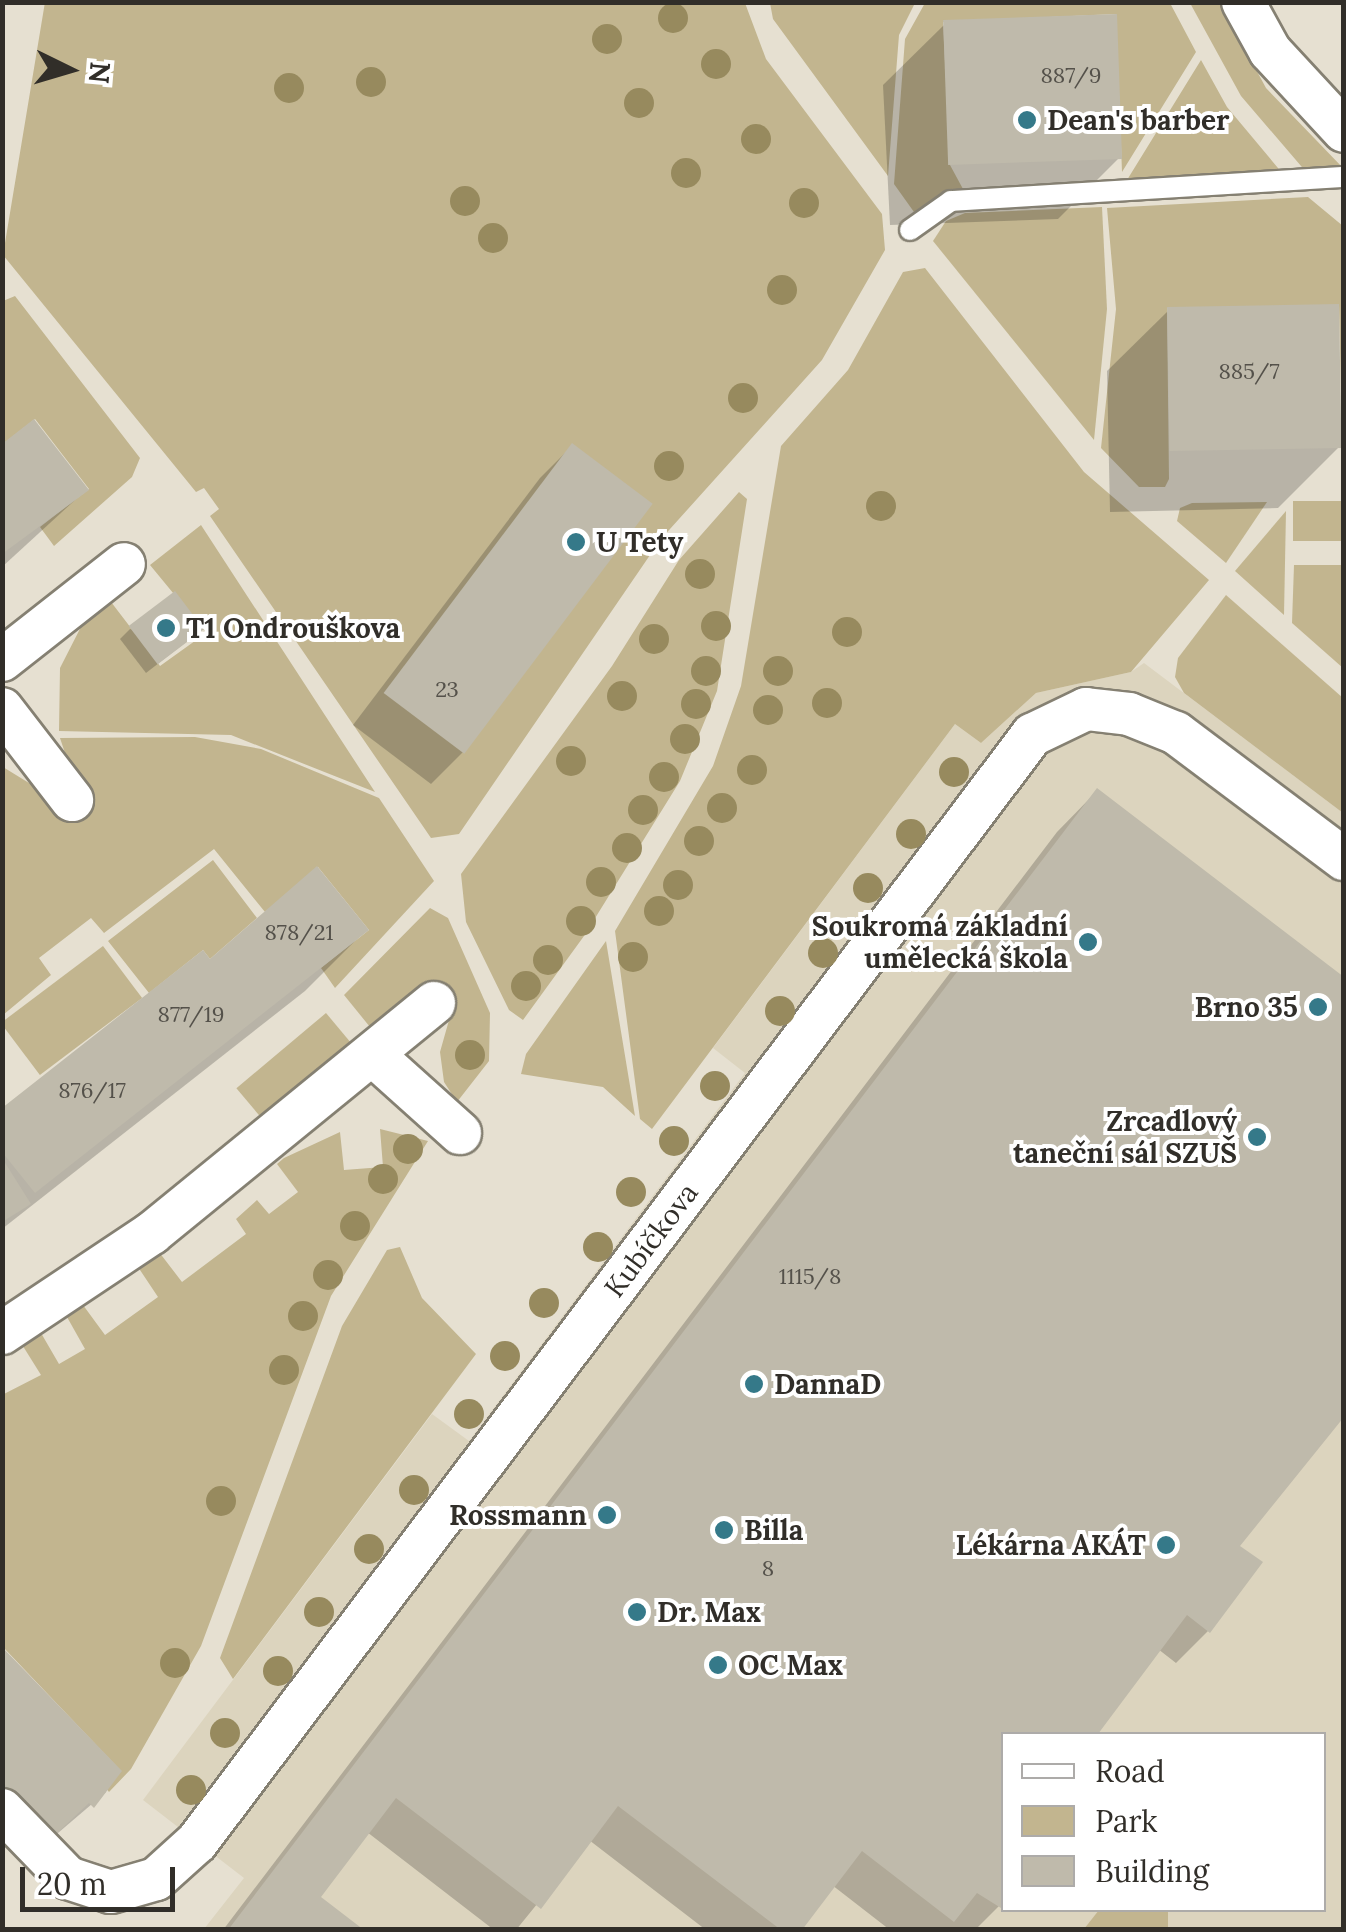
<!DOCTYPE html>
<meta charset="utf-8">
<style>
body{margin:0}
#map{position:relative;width:1346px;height:1932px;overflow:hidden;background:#e6e0d1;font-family:Lora,serif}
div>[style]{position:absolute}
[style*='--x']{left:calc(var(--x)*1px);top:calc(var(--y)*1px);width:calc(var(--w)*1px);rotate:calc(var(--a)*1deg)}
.built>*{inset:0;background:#dcd4be}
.green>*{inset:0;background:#c2b58f;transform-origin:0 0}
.shadow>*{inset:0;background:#0003}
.building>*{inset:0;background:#bfbaab;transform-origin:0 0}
.roads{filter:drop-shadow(2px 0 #858072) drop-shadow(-2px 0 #858072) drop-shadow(0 2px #858072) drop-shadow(0 -2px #858072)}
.lane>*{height:20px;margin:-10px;padding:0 10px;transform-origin:10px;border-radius:10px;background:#fff}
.street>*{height:42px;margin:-21px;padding:0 21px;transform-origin:21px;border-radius:21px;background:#fff}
.trees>*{width:30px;height:30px;margin:-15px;border-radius:50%;background:#978a5e}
.dots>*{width:28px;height:28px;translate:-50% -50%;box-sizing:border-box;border:5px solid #fff;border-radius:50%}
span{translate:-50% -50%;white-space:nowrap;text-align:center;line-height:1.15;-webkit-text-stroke:8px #fff;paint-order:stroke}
.number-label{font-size:22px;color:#54514a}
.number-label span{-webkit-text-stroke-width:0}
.poi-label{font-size:28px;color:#312e29;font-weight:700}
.left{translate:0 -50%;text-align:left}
.right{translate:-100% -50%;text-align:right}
.street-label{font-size:28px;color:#312e29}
.frame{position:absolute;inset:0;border:5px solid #312e29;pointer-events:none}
.legend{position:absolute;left:1001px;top:1732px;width:325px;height:180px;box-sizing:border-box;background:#fff;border:2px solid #adaba9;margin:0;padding:12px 18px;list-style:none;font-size:30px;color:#312e29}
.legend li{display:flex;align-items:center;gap:20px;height:50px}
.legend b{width:50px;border:2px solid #adaba9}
.north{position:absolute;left:20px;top:20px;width:100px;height:100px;-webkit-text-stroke:8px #fff;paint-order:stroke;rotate:95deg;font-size:28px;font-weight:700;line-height:40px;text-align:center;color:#312e29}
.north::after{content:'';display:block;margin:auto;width:35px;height:45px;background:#312e29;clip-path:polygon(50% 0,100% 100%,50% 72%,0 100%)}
.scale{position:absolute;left:20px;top:1867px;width:155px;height:45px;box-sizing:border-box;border:5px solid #312e29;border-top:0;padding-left:12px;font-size:30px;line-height:35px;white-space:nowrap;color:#312e29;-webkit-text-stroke:8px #fff;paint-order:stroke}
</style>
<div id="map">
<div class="built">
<div style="clip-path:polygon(evenodd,1144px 663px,1343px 813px,1343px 1929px,204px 1929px,244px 1878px,143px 1800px,432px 1414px,469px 1441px,745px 1073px,713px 1048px,955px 724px,981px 743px,1036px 693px,1131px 672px,1144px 663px,1004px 1734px,1324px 1734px,1324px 1910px,1004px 1910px,1004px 1734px)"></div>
</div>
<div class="green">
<div style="clip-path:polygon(45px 2px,745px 3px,766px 59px,882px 214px,885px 250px,822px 360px,661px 539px,459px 834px,431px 838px,210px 516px,219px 509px,204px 488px,196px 492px,3px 255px)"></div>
<div style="clip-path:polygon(770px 3px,915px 3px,899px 35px,888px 176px,773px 19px)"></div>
<div style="clip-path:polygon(925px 3px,1170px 3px,1196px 52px,1122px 172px,1116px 14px,943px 22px,950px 165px,963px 189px,914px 212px,894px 184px,905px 39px)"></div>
<div style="clip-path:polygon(1190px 3px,1220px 3px,1266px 88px,1343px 168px,1307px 173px,1241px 96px)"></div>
<div style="clip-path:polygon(1201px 60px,1227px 107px,1283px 174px,1127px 180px)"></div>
<div style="clip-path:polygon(1308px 197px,1343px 226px,1343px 477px,1339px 305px,1167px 308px,1169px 479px,1165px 487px,1139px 487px,1101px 448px,1116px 309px,1107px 208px)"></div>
<div style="clip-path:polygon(1102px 207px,1107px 309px,1094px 440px,933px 241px,946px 221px,965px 213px)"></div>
<div style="clip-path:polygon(925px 268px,1084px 472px,1209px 580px,1131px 672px,1036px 693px,981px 743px,955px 724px,652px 1129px,640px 1119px,615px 931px,713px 766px,741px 686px,781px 446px,848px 370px,903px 272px)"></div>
<div style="clip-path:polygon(15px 296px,140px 458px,132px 477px,54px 546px,40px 527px,89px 489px,35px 419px,3px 444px,3px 301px)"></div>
<div style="clip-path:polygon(739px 492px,747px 499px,717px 691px,680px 781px,584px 936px,523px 1020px,509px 1010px,466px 922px,461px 874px,612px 666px,679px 560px)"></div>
<div style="left:1343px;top:501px;width:40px;height:50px;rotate:90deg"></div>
<div style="clip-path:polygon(1267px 502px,1226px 563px,1177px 521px,1180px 508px,1192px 503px)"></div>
<div style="clip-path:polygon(1286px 511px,1284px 615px,1235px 571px)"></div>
<div style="clip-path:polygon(201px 525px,375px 792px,231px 735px,59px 731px,60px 668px,86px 617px,108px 598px,160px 666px,206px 633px,150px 565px)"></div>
<div style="clip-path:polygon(1294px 565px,1343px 565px,1343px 668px,1292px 623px)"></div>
<div style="clip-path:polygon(1226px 595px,1343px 698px,1343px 813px,1184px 693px,1175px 677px,1178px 658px)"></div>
<div style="clip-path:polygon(195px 737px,261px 749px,379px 798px,434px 881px,335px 988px,321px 968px,369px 930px,318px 867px,265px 912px,214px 849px,104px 933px,91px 918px,39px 958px,51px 975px,3px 1015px,3px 767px,55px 799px,73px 777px,60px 738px)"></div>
<div style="clip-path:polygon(213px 860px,257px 918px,210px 959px,203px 950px,149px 993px,108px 941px)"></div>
<div style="clip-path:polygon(430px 908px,448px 918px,490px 1013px,489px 1061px,457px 1102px,444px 1082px,440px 1052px,453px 1006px,431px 980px,370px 1027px,344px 995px)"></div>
<div style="clip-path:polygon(606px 941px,635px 1116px,603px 1087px,521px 1074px,526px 1054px)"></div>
<div style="left:103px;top:946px;width:65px;height:128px;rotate:53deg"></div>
<div style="left:326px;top:1013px;width:39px;height:117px;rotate:50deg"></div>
<div style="clip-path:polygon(380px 1129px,428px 1141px,331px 1296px,201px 1646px,131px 1769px,109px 1792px,105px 1787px,121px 1771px,3px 1647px,2px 1395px,41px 1375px,21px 1343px,41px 1333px,59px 1364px,85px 1349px,67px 1317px,83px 1305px,105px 1335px,158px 1297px,138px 1267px,159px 1252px,182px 1282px,246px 1234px,236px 1219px,257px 1200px,269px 1214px,298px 1192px,277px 1164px,284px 1158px,340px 1132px,344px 1170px,383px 1167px)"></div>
<div style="clip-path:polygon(400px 1247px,422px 1298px,476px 1354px,233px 1679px,220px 1658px,342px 1326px,387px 1250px)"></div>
<div style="clip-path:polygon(1099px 1910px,1168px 1910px,1168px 1929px,1084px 1929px)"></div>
</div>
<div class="shadow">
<div style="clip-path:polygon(944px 25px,1119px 158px,1058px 219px,890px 225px,883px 85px)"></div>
<div style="clip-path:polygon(1168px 311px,1339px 447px,1278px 508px,1110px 512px,1107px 371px)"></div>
<div style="clip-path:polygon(572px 446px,463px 752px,431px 784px,353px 725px,540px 478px)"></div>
<div style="clip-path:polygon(2px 447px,86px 490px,2px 567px)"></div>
<div style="clip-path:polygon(130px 629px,190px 639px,146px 673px,120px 639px)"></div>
<div style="clip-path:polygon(1097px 791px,1237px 1547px,1208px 1631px,1176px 1663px,1158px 1649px,1094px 1734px,1004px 1734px,999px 1906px,975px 1930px,890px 1930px,832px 1885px,798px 1930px,706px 1930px,589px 1840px,516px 1930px,494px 1930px,367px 1832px,318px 1898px,360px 1930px,223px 1930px,1057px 832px)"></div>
<div style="clip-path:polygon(366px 930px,305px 991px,2px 1229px,2px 1111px,210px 963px)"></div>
<div style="clip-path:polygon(2px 1651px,106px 1792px,31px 1856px,2px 1827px)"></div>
</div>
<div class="building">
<div style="left:1117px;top:14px;width:145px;height:174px;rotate:88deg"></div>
<div style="left:1339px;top:304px;width:144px;height:172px;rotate:89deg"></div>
<div style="clip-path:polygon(34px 419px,89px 490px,2px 554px,2px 444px)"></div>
<div style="left:572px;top:443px;width:101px;height:313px;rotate:37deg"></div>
<div style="left:175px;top:591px;width:48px;height:58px;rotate:53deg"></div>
<div style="clip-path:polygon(1097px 788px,1344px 977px,1344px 1417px,1240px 1546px,1263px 1562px,1210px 1633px,1187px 1615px,1098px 1734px,1004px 1734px,1001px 1908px,977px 1893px,954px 1922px,862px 1851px,802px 1930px,781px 1930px,618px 1806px,541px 1909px,396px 1798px,321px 1897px,364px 1930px,228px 1930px)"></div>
<div style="clip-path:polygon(317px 866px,369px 930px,35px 1193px,2px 1152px,2px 1108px,203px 950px,210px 959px)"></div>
<div style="clip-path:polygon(2px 1158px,31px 1204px,2px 1222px)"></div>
<div style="clip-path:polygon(2px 1647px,122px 1771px,94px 1808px,89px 1803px,54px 1836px,2px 1782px)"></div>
</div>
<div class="roads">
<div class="lane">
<div style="--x:910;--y:230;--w:50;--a:-35.3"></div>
<div style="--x:951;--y:201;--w:394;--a:-3.5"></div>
</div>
<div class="street">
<div style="--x:1243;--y:2;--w:56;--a:61.1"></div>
<div style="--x:1270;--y:51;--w:109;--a:47.2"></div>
<div style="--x:2;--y:660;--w:155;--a:-38.2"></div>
<div style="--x:2;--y:709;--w:115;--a:52.4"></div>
<div style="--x:373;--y:1055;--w:117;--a:41.9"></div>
<div style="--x:2;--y:1333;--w:180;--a:-33.7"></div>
<div style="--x:152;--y:1233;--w:364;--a:-39.2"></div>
<div style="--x:2;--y:1810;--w:95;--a:45.9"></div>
<div style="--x:68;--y:1878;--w:45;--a:18"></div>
<div style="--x:111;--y:1892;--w:47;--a:-16.1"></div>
<div style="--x:156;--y:1879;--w:55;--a:-42.1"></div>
<div style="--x:197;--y:1842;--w:1387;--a:-52.97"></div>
<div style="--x:1032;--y:735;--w:60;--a:-25.7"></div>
<div style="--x:1086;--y:709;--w:43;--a:6.6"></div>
<div style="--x:1129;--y:714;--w:51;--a:22"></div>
<div style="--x:1176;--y:733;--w:210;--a:36.9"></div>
</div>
</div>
<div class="trees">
<div style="left:673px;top:18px"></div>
<div style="left:607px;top:39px"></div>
<div style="left:716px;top:64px"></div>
<div style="left:371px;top:82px"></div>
<div style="left:289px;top:88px"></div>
<div style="left:639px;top:103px"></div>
<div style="left:756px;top:139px"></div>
<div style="left:686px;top:173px"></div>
<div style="left:465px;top:201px"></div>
<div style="left:804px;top:203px"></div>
<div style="left:493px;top:238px"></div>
<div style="left:782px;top:290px"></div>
<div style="left:743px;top:398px"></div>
<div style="left:669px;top:466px"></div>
<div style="left:881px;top:506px"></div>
<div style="left:700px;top:574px"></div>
<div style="left:716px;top:626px"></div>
<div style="left:847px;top:632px"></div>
<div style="left:654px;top:639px"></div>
<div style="left:706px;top:671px"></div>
<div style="left:778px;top:671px"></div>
<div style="left:622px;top:696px"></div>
<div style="left:827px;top:703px"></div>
<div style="left:696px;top:704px"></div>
<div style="left:768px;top:710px"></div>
<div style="left:685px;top:739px"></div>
<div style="left:571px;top:761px"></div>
<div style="left:752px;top:770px"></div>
<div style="left:954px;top:772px"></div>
<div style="left:664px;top:777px"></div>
<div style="left:722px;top:808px"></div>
<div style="left:643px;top:810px"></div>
<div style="left:911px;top:834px"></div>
<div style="left:699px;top:841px"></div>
<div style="left:627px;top:848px"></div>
<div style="left:601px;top:882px"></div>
<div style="left:678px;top:885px"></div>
<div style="left:868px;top:888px"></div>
<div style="left:659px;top:911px"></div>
<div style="left:581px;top:921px"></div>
<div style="left:823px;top:953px"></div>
<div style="left:633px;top:957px"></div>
<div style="left:548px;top:960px"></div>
<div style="left:526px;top:986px"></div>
<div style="left:780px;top:1011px"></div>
<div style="left:470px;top:1055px"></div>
<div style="left:715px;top:1086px"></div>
<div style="left:674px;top:1141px"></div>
<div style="left:408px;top:1149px"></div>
<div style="left:383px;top:1179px"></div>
<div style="left:631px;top:1192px"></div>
<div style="left:355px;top:1226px"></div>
<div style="left:598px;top:1247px"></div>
<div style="left:328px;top:1275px"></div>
<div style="left:544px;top:1303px"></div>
<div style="left:303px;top:1316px"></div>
<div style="left:505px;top:1356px"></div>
<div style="left:284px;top:1370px"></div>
<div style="left:469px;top:1414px"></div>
<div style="left:414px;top:1490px"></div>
<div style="left:221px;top:1501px"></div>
<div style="left:369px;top:1549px"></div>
<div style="left:319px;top:1612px"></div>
<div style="left:175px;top:1663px"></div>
<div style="left:278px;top:1671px"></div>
<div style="left:225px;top:1733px"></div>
<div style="left:191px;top:1790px"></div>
</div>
<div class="dots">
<div style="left:1027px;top:120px;background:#357989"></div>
<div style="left:576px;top:542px;background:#357989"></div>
<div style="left:166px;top:628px;background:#357989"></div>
<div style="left:1088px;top:942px;background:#357989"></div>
<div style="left:1318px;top:1007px;background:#357989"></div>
<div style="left:1257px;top:1137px;background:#357989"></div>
<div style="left:754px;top:1384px;background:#357989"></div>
<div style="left:607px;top:1515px;background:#357989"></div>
<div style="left:724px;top:1530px;background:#357989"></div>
<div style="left:1166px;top:1545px;background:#357989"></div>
<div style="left:637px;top:1612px;background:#357989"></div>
<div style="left:718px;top:1665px;background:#357989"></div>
</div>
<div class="number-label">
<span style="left:1071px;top:76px">887/9</span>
<span style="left:1249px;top:372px">885/7</span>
<span style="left:447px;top:690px">23</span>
<span style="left:299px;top:933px">878/21</span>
<span style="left:191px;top:1015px">877/19</span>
<span style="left:92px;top:1091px">876/17</span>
<span style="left:810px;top:1277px">1115/8</span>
<span style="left:768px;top:1569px">8</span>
</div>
<div class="poi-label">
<span class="left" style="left:1047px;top:120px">Dean's barber</span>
<span class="left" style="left:596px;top:542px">U Tety</span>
<span class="left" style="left:186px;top:628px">T1 Ondrouškova</span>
<span class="right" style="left:1068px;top:942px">Soukromá základní<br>umělecká škola</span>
<span class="right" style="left:1298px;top:1007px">Brno 35</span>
<span class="right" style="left:1237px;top:1137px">Zrcadlový<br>taneční sál SZUŠ</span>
<span class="left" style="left:774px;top:1384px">DannaD</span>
<span class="right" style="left:587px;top:1515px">Rossmann</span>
<span class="left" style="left:744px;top:1530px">Billa</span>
<span class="right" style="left:1146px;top:1545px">Lékárna AKÁT</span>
<span class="left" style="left:657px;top:1612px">Dr. Max</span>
<span class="left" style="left:738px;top:1665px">OC Max</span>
</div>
<div class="street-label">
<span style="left:651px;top:1240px;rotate:-53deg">Kubíčkova</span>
</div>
<div class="frame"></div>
<ul class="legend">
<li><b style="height:12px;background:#fff"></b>Road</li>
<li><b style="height:28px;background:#c2b58f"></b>Park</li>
<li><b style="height:28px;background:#bfbaab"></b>Building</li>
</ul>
<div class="north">N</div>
<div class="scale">20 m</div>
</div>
